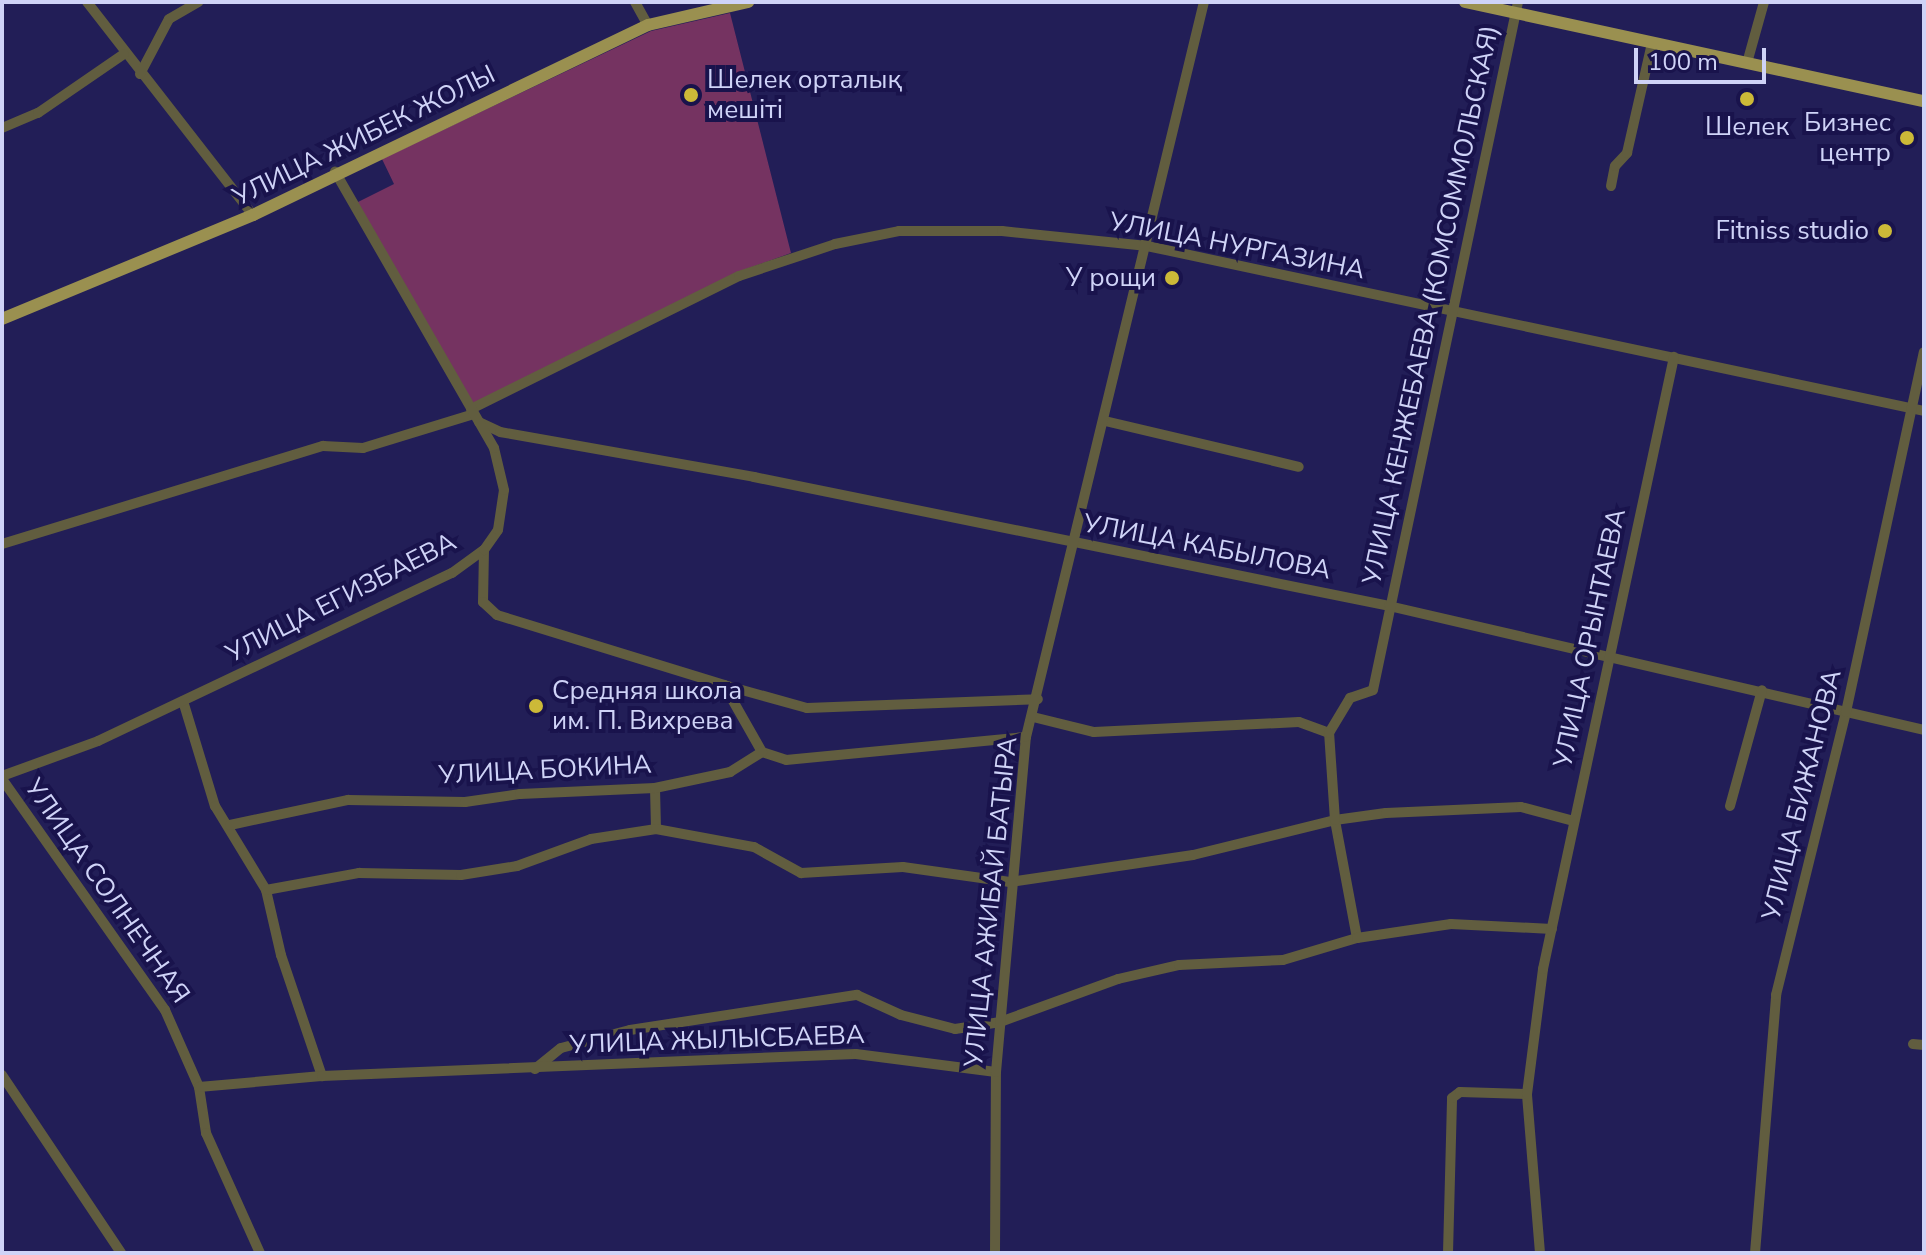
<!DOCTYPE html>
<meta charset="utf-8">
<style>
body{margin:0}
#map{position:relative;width:1926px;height:1255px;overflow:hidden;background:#221e57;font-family:"Nunito Sans",sans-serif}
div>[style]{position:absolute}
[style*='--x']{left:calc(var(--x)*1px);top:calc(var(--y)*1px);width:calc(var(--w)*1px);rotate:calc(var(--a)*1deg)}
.forest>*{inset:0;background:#753361}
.minor>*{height:10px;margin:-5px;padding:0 5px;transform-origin:5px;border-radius:5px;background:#615d3f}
.major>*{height:12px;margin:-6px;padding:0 6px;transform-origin:6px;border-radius:6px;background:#9a9050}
.dots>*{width:22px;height:22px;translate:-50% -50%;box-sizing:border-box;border:4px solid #19134c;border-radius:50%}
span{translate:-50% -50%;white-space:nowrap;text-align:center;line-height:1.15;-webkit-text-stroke:8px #19134c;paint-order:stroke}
.poi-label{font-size:26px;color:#cfd3f7}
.left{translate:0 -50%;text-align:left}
.right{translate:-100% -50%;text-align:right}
.street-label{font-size:26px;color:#cfd3f7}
.frame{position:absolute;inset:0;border:4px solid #cfd3f7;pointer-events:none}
.scale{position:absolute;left:1634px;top:48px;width:132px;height:36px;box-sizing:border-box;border:4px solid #cfd3f7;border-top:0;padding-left:10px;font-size:24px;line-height:28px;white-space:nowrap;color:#cfd3f7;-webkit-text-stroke:6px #19134c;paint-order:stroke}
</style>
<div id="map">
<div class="forest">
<div style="clip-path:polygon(730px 13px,791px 253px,738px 272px,471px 406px,356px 203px,394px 184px,382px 159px,651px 31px)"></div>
</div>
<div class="minor">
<div style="--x:87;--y:2;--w:270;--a:52.1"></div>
<div style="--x:635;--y:2;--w:26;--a:61"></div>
<div style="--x:1747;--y:63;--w:63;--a:-74.4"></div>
<div style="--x:140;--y:74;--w:62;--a:-62.2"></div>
<div style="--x:169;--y:19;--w:34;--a:-30"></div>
<div style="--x:2;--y:128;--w:39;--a:-23"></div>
<div style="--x:38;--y:113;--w:104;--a:-34.5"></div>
<div style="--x:1611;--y:186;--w:20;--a:-79"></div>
<div style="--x:1615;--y:166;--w:18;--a:-47"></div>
<div style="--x:1627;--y:153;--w:113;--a:-77.2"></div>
<div style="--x:471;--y:409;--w:299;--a:-26.4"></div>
<div style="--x:739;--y:276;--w:101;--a:-18.4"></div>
<div style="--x:835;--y:244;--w:65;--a:-11.5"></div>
<div style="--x:899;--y:231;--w:103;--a:0"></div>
<div style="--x:1002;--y:231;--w:146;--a:5.9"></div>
<div style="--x:1147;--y:246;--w:794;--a:11.99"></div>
<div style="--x:1105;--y:421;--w:199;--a:13.3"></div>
<div style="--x:479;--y:422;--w:23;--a:25"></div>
<div style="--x:500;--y:432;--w:258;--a:10"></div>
<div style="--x:754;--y:477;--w:648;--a:11.48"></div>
<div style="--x:1389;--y:606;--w:549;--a:13.05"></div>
<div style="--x:2;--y:544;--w:336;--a:-17"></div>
<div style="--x:323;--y:446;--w:40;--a:2.9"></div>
<div style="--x:363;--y:448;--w:116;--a:-17"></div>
<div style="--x:484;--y:550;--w:52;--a:91.1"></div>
<div style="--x:483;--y:602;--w:19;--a:43"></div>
<div style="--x:497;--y:615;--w:238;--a:17.1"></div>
<div style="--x:724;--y:685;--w:77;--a:60.4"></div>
<div style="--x:762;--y:752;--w:25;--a:18"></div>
<div style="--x:786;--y:760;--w:241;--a:-5.5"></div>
<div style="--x:724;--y:685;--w:86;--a:15.5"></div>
<div style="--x:807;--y:708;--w:231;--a:-2.2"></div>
<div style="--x:183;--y:701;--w:110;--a:73.1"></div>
<div style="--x:215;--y:806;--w:98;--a:58.7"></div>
<div style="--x:266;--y:890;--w:67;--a:77"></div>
<div style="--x:281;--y:955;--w:128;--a:71.3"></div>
<div style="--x:1033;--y:717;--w:63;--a:13.8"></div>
<div style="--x:1094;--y:732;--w:205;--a:-2.8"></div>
<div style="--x:1299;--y:722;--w:32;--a:20"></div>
<div style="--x:2;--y:776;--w:102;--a:-20"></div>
<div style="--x:98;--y:741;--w:392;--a:-25.4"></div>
<div style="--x:452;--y:573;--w:39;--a:-36"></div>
<div style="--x:484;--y:550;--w:24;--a:-55"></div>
<div style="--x:498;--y:530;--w:40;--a:-81.5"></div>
<div style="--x:504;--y:490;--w:43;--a:-103.4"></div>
<div style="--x:494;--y:448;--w:319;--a:-119.9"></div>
<div style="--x:2;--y:779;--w:283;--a:54.8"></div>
<div style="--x:165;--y:1010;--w:84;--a:66.2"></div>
<div style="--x:199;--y:1087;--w:47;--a:81.3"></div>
<div style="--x:206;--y:1133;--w:132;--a:65.8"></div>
<div style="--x:655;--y:788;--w:41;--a:88.6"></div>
<div style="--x:1730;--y:806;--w:120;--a:-74.6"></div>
<div style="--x:230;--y:825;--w:121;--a:-12"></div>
<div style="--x:348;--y:800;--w:117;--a:1"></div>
<div style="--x:465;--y:802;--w:56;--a:-8.3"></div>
<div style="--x:520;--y:794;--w:135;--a:-2.5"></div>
<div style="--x:655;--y:788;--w:77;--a:-12"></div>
<div style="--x:730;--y:772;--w:38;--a:-32"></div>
<div style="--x:266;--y:890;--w:95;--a:-10.4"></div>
<div style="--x:359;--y:873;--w:102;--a:1.1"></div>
<div style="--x:461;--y:875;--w:57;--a:-9.1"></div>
<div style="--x:517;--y:866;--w:79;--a:-20"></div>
<div style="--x:591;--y:839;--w:66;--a:-8.7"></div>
<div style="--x:656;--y:829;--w:100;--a:10.4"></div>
<div style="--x:754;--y:847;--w:54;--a:29"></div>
<div style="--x:801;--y:873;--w:102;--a:-3.4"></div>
<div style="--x:903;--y:867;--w:108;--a:8"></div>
<div style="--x:1010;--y:882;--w:185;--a:-8.4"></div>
<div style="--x:1193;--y:855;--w:146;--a:-13.8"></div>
<div style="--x:1335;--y:820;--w:51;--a:-7.8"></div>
<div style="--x:1386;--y:813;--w:135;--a:-2.5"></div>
<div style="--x:1521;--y:807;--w:55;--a:14.8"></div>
<div style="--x:1357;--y:938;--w:120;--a:-100.6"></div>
<div style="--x:1335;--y:820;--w:87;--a:-93.9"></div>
<div style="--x:1329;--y:733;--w:41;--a:-59"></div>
<div style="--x:1350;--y:698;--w:24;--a:-19"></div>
<div style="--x:1373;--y:690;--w:703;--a:-78.1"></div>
<div style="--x:1913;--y:1044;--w:11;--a:5"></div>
<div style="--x:535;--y:1069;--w:33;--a:-39"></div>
<div style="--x:561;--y:1048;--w:71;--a:-14.6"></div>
<div style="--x:630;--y:1030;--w:230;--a:-8.8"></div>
<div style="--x:857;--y:995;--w:48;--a:24.4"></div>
<div style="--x:901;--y:1015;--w:56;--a:14.5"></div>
<div style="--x:955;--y:1029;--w:46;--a:-8.8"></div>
<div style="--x:1000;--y:1022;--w:126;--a:-20"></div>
<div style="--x:1118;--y:979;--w:63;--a:-12.9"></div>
<div style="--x:1179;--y:965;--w:104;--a:-2.8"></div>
<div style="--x:1283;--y:960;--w:77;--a:-16.6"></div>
<div style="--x:1357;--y:938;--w:95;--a:-8.5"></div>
<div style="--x:1451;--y:924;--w:101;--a:2.8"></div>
<div style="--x:2;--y:1075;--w:214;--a:56.2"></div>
<div style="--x:199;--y:1087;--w:123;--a:-5.1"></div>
<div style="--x:322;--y:1076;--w:534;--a:-2.36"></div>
<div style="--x:856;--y:1054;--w:141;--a:7.3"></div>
<div style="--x:995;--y:1253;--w:181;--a:-89.7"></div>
<div style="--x:996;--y:1072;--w:336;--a:-84.9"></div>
<div style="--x:1026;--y:737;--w:756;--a:-76.39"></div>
<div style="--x:1448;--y:1253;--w:155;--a:-88.5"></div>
<div style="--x:1452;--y:1098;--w:10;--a:-37"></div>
<div style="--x:1460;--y:1092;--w:67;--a:1.7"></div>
<div style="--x:1540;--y:1253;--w:160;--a:-94.7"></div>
<div style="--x:1527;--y:1094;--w:126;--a:-82.7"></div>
<div style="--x:1543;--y:969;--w:626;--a:-77.92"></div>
<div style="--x:1755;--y:1253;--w:259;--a:-85.3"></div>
<div style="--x:1776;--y:995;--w:292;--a:-76.1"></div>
<div style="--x:1846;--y:712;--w:368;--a:-77.8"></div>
</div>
<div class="major">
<div style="--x:1465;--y:2;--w:470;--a:12.2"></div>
<div style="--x:2;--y:319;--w:272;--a:-22.5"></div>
<div style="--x:253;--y:215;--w:438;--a:-25.7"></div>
<div style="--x:648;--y:25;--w:103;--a:-13"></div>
</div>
<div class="dots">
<div style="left:691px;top:95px;background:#ccb938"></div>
<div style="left:1747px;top:99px;background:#ccb938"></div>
<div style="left:1907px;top:138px;background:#ccb938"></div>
<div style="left:1885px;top:231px;background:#ccb938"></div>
<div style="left:1172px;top:278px;background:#ccb938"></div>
<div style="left:536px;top:706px;background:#ccb938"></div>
</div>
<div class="poi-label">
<span class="left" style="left:707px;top:95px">Шелек орталық<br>мешіті</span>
<span class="right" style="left:1891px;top:138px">Бизнес<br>центр</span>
<span style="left:1747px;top:127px">Шелек</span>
<span class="right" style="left:1869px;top:231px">Fitniss studio</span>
<span class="right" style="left:1156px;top:278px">У рощи</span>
<span class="left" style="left:552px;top:706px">Средняя школа<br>им. П. Вихрева</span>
</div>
<div class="street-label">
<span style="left:364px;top:136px;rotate:-26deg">УЛИЦА ЖИБЕК ЖОЛЫ</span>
<span style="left:1237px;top:246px;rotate:11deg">УЛИЦА НУРГАЗИНА</span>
<span style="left:1431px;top:305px;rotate:-78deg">УЛИЦА КЕНЖЕБАЕВА (КОМСОММОЛЬСКАЯ)</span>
<span style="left:1207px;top:547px;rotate:11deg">УЛИЦА КАБЫЛОВА</span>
<span style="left:341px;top:598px;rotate:-27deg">УЛИЦА ЕГИЗБАЕВА</span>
<span style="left:1590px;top:638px;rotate:-78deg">УЛИЦА ОРЫНТАЕВА</span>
<span style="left:545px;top:770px;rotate:-3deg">УЛИЦА БОКИНА</span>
<span style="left:1802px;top:795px;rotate:-76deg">УЛИЦА БИЖАНОВА</span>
<span style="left:107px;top:891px;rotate:55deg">УЛИЦА СОЛНЕЧНАЯ</span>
<span style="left:991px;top:902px;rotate:-84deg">УЛИЦА АЖИБАЙ БАТЫРА</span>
<span style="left:717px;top:1040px;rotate:-2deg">УЛИЦА ЖЫЛЫСБАЕВА</span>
</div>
<div class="frame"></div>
<div class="scale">100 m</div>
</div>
